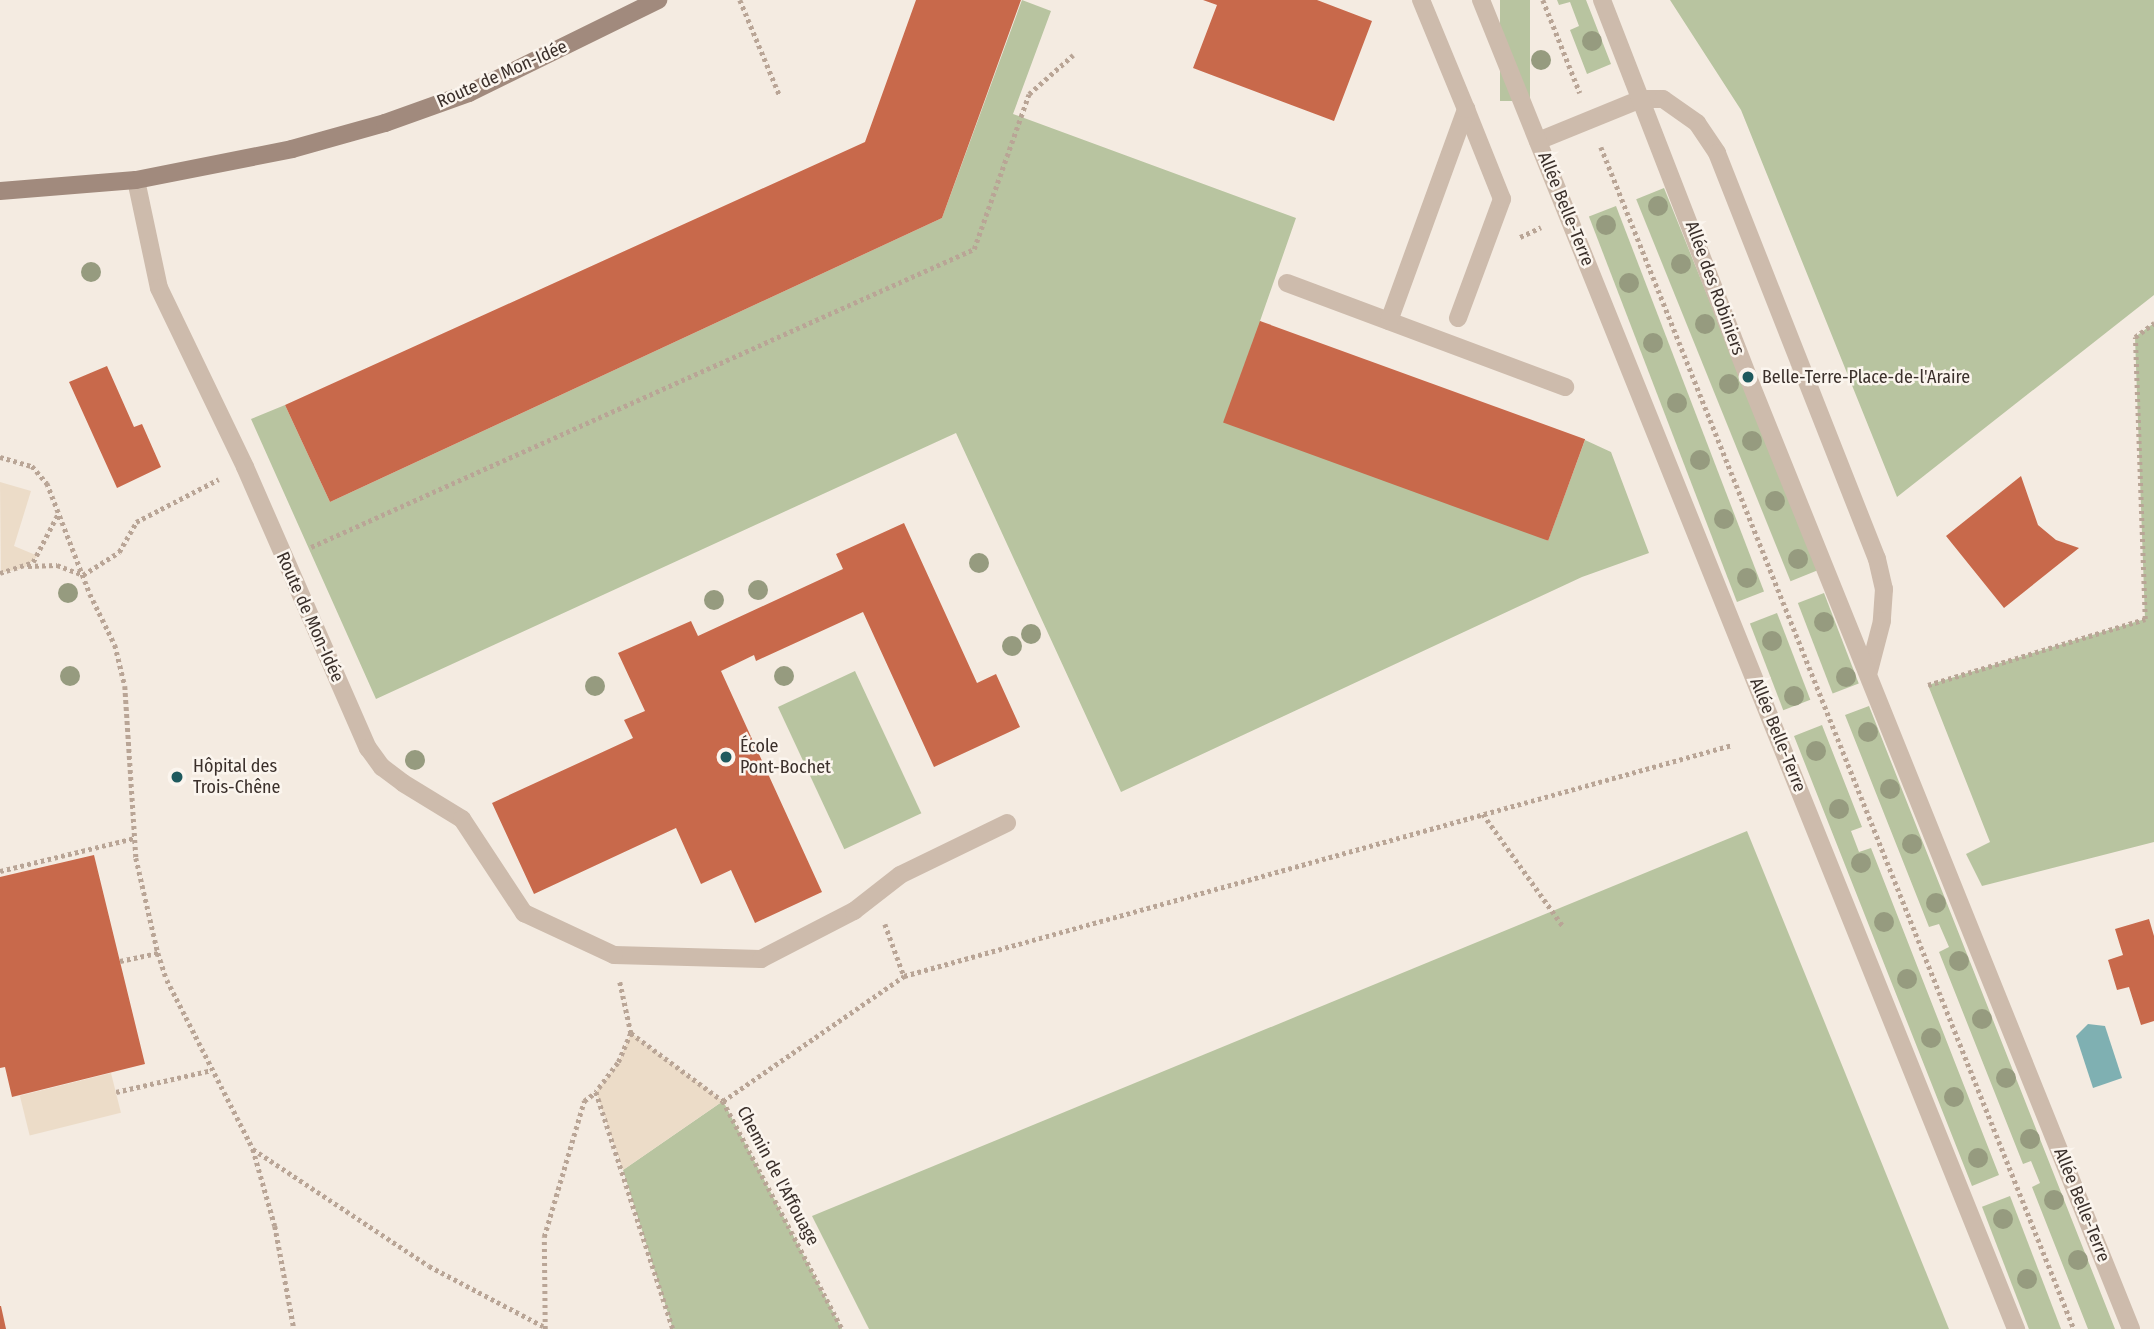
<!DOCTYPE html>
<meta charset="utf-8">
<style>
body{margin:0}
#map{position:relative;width:2154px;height:1329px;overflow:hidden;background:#f4ebe1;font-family:"Fira Sans Condensed",sans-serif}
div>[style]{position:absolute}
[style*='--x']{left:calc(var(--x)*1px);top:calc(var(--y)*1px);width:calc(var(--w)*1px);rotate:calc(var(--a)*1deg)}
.green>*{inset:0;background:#b8c4a0;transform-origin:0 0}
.plaza>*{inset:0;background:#ecdcc8;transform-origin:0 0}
.water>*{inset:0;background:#7fb0b2}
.building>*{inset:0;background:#c8694b;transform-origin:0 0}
.path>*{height:4.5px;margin-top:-2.25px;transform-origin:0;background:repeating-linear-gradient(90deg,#b9a596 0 3.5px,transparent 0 7px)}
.service>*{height:18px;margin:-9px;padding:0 9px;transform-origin:9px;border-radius:9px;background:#cdbbac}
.minor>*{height:18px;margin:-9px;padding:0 9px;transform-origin:9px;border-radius:9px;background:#cdbbac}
.secondary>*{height:18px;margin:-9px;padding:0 9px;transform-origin:9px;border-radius:9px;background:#a18a7d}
.trees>*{width:20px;height:20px;margin:-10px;border-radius:50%;background:#969b7f}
.dots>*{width:19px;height:19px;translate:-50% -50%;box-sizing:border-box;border:4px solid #fbf5ee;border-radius:50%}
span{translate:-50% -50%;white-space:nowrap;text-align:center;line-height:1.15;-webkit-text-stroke:5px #fbf5ee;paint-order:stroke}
.street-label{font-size:18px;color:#3b302b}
.poi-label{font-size:18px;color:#3b302b}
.left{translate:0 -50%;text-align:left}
</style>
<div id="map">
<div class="green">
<div style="clip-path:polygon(1022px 0,1051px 11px,1013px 114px,1296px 218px,1260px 321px,1548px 541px,1585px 440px,1611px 452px,1649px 553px,1582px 577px,1121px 792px,956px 433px,376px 699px,251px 419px,285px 405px,330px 502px,942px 218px)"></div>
<div style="left:1500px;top:0;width:30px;height:101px"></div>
<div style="clip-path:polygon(1557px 0,1586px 0,1611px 64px,1587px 74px,1570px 30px,1579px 26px,1570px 2px,1559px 5px)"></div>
<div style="clip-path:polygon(1670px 0,2154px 0,2154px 295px,1897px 497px,1741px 110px)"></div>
<div style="left:1664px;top:188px;width:412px;height:30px;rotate:68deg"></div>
<div style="left:1616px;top:206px;width:413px;height:29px;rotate:69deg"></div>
<div style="clip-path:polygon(2154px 323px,2154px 842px,1982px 886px,1966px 854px,1990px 842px,1928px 685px,2145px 619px,2135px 337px)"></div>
<div style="left:1824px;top:593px;width:97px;height:28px;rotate:69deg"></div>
<div style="left:1777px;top:613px;width:93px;height:29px;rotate:69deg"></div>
<div style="left:855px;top:671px;width:157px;height:85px;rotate:65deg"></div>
<div style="clip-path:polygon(1869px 706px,2115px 1329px,2088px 1329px,2032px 1187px,2040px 1183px,2031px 1161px,2023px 1164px,1939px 952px,1949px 947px,1939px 924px,1929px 927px,1845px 715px)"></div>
<div style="clip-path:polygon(1822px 725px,1862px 827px,1851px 831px,1859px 852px,1871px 848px,1999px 1175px,1972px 1186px,1794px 736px)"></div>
<div style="clip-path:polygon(1747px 831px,1949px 1329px,869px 1329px,812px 1216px)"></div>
<div style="clip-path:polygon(723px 1101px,842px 1329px,673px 1329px,623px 1170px)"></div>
<div style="left:2010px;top:1196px;width:143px;height:30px;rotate:69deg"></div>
</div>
<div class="plaza">
<div style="clip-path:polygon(0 482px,31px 491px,14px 546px,38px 556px,24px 568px,1px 573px)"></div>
<div style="clip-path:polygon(631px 1033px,723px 1101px,623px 1170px,596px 1092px,618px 1063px)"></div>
<div style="left:111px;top:1073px;width:41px;height:94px;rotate:76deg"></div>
</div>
<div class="water">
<div style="clip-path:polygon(2088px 1024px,2105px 1026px,2122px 1078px,2093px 1088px,2076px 1036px)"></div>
</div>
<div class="building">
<div style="clip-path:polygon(916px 0,1021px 0,942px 218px,330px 502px,285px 405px,865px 142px)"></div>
<div style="clip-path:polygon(1203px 0,1317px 0,1372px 21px,1334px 121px,1193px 68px,1217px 5px)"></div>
<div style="left:1260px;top:321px;width:346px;height:108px;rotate:20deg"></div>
<div style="clip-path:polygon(107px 366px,134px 427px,142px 424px,161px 467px,117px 488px,69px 382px)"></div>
<div style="clip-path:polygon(2021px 476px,2038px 525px,2056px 540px,2079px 548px,2004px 608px,1946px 536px)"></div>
<div style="clip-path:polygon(904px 523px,977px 683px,996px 674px,1020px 727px,934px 767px,863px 612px,756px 661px,754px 655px,721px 671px,822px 892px,755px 923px,731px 870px,701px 884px,676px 828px,534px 894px,492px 803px,633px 738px,624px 720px,645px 711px,618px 653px,691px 621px,698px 636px,843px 569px,836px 554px)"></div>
<div style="clip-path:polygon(94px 855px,145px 1064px,12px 1097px,5px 1067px,0 1068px,0 877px)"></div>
<div style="clip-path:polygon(2149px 919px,2154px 936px,2154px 1021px,2141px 1025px,2129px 987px,2117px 990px,2108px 960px,2123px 955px,2115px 929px)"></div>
<div style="clip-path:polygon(0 1306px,1px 1306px,6px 1329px,0 1329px)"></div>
</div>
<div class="path">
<div style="--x:740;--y:0;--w:104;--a:67.4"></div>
<div style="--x:1543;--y:0;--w:100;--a:68.3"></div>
<div style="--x:1601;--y:147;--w:1273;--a:68.19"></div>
<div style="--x:1520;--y:237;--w:23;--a:-25"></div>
<div style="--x:0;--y:457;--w:33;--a:16"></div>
<div style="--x:32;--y:466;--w:23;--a:49"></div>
<div style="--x:47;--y:483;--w:119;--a:68.8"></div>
<div style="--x:90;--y:594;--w:57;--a:63.9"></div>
<div style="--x:115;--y:645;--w:42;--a:76.3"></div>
<div style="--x:125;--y:686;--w:172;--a:86.3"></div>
<div style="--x:136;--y:858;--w:98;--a:77"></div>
<div style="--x:158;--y:953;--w:28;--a:72"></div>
<div style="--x:167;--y:980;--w:190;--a:63"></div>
<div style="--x:253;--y:1149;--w:211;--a:33.6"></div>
<div style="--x:429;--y:1266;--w:129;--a:27.8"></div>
<div style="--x:311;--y:547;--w:727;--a:-24.2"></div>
<div style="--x:974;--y:249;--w:164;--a:-70.5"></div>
<div style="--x:1029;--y:94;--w:59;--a:-41.6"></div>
<div style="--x:28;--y:566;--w:29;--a:-2"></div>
<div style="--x:57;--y:565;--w:28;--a:21"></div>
<div style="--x:83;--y:575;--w:43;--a:-32.6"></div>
<div style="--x:119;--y:552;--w:34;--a:-60"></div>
<div style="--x:136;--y:522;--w:93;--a:-27.4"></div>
<div style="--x:0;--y:573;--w:35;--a:-18"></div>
<div style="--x:33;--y:562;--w:54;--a:-62.5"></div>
<div style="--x:1928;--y:685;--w:227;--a:-16.9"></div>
<div style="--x:2145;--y:619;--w:282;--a:-92"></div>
<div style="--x:2135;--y:337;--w:24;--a:-36"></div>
<div style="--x:1483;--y:814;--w:138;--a:54.5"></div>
<div style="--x:0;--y:871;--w:138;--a:-13.8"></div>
<div style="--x:885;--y:924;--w:55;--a:69.9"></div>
<div style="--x:120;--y:961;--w:39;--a:-12"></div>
<div style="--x:620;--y:982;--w:52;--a:77.8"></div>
<div style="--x:631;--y:1033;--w:33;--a:113"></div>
<div style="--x:618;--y:1063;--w:36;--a:127"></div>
<div style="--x:596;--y:1092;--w:249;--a:72"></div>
<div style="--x:631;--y:1033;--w:114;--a:36.5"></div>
<div style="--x:723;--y:1101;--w:257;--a:62.4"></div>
<div style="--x:116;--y:1092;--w:98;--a:-12.9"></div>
<div style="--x:723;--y:1101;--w:220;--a:-34.6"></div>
<div style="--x:904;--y:976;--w:860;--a:-15.59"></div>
<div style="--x:253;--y:1149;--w:80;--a:74.1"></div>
<div style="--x:275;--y:1226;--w:105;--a:79.5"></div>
<div style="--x:545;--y:1329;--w:92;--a:-90.6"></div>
<div style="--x:544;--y:1237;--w:142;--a:-73.6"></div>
<div style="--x:584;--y:1101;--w:15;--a:-37"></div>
</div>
<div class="service">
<div style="--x:1538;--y:141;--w:111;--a:-22.2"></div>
<div style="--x:1641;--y:99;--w:22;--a:0"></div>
<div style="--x:1663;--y:99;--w:42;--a:35.2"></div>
<div style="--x:1697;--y:123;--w:36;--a:56"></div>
<div style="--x:1717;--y:153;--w:436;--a:68.5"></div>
<div style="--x:1877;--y:559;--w:31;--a:77"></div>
<div style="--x:1884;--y:589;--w:32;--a:94"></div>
<div style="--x:1882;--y:621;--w:52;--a:104.6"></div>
<div style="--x:1287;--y:283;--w:297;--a:20.5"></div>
<div style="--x:1458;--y:318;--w:127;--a:-69.7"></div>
<div style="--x:1502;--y:199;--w:97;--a:-111.8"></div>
<div style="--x:1389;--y:321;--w:226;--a:-70"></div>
<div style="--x:1466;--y:109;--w:118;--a:-112.4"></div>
<div style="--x:614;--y:955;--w:147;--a:1.6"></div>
<div style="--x:761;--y:959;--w:105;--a:-27.3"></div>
<div style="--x:854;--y:911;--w:58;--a:-38"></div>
<div style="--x:900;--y:875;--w:119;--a:-25.9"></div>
</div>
<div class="minor">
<div style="--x:1481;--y:0;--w:1433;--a:68.07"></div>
<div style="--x:1602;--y:0;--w:404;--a:68.8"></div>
<div style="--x:1748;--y:377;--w:1026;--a:68.08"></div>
<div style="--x:136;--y:180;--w:110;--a:78"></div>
<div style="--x:159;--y:288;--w:199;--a:64.3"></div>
<div style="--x:245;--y:467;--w:307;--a:66.4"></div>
<div style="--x:368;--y:748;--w:24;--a:54"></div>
<div style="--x:382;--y:767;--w:26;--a:37"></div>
<div style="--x:403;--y:783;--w:69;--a:31.4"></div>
<div style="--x:462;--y:819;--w:113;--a:56.6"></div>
<div style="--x:524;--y:913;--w:99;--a:25"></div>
</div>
<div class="secondary">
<div style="--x:0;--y:191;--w:136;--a:-4.6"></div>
<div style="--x:136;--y:180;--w:159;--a:-11.2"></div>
<div style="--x:292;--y:149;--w:97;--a:-15.6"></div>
<div style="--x:385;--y:123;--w:89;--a:-19.7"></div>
<div style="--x:469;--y:93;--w:211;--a:-26.2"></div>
</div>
<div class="trees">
<div style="left:1592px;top:41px"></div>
<div style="left:1541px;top:60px"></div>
<div style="left:1658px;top:206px"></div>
<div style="left:1606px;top:225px"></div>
<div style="left:1681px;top:264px"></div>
<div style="left:91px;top:272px"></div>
<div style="left:1629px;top:283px"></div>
<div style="left:1705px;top:324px"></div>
<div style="left:1653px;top:343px"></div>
<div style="left:1729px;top:384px"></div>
<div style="left:1677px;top:403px"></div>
<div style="left:1752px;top:441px"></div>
<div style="left:1700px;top:460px"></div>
<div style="left:1775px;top:501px"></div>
<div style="left:1724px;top:519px"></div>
<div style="left:1798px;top:559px"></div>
<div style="left:979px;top:563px"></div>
<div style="left:1747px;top:578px"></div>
<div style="left:758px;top:590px"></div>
<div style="left:68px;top:593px"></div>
<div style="left:714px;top:600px"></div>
<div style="left:1824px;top:622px"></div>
<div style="left:1031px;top:634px"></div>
<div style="left:1772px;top:641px"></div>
<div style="left:1012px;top:646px"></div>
<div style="left:70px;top:676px"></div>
<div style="left:784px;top:676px"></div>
<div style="left:1846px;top:677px"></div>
<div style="left:595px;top:686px"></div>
<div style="left:1794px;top:696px"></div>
<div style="left:1868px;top:732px"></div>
<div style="left:1816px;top:751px"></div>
<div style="left:415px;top:760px"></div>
<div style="left:1890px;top:789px"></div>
<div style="left:1839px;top:809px"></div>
<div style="left:1912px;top:844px"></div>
<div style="left:1861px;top:863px"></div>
<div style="left:1936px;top:903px"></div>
<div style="left:1884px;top:922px"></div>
<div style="left:1959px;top:961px"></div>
<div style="left:1907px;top:979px"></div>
<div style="left:1982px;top:1019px"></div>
<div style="left:1931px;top:1038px"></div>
<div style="left:2006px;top:1078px"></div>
<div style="left:1954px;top:1097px"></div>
<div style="left:2030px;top:1139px"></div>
<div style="left:1978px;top:1158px"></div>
<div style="left:2054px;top:1200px"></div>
<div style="left:2003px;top:1219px"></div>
<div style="left:2078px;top:1260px"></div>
<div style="left:2027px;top:1279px"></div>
</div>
<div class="dots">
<div style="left:1748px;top:377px;background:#1f5a5e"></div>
<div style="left:726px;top:757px;background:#1f5a5e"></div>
<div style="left:177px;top:777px;background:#1f5a5e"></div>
</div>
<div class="street-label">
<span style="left:502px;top:74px;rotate:-24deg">Route de Mon-Idée</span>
<span style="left:1566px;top:209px;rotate:68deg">Allée Belle-Terre</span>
<span style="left:1715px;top:288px;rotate:70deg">Allée des Robiniers</span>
<span style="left:310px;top:617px;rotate:66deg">Route de Mon-Idée</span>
<span style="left:1778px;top:735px;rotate:68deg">Allée Belle-Terre</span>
<span style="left:778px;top:1176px;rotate:62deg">Chemin de l'Affouage</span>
<span style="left:2082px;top:1205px;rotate:68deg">Allée Belle-Terre</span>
</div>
<div class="poi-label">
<span class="left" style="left:1762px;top:377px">Belle-Terre-Place-de-l'Araire</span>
<span class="left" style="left:740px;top:757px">École<br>Pont-Bochet</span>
<span class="left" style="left:193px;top:777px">Hôpital des<br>Trois-Chêne</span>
</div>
</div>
